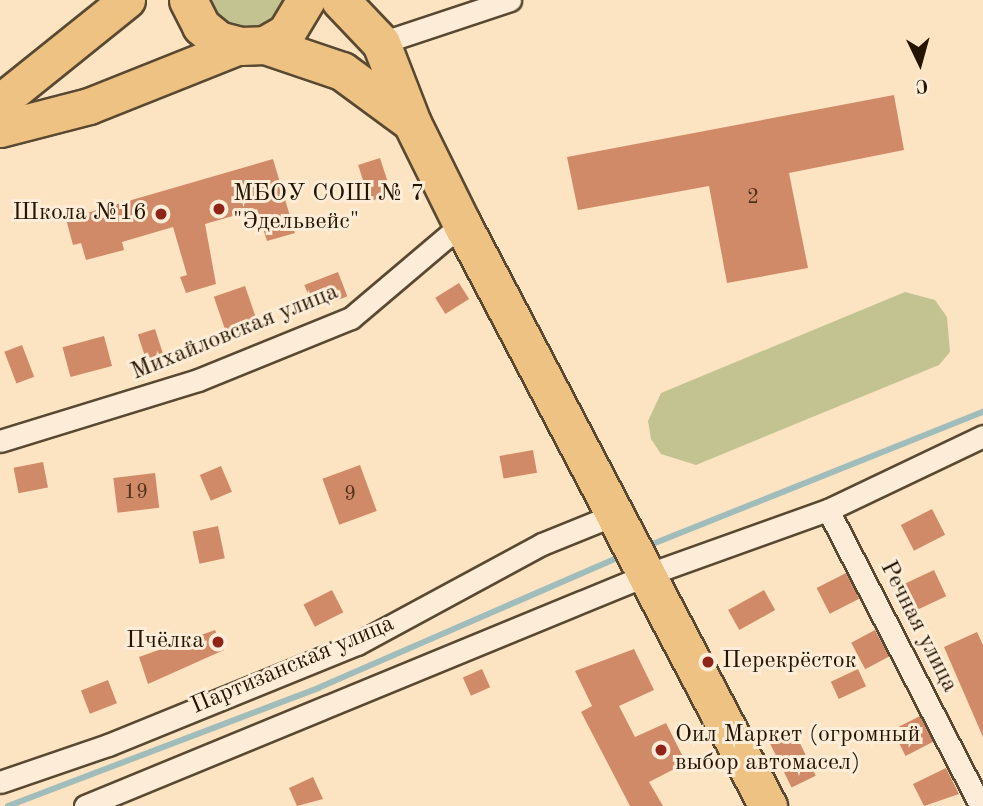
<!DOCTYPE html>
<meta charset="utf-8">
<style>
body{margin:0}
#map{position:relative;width:983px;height:806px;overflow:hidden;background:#fce4c3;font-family:"Old Standard TT",serif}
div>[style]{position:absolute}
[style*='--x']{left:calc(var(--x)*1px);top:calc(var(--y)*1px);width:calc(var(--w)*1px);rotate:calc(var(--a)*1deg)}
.green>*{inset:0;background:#c3c391}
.stream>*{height:6px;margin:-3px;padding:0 3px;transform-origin:3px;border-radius:3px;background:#a1bdbb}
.building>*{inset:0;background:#d18a67;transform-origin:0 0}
.roads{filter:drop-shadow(2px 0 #5a4932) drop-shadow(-2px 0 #5a4932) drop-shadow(0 2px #5a4932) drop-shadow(0 -2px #5a4932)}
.minor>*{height:21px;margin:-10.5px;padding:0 10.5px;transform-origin:10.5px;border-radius:10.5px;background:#fdedd8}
.primary>*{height:35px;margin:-17.5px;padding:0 17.5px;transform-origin:17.5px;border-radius:17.5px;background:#eec282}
.trunk>*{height:37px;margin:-18.5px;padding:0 18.5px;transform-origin:18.5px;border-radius:18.5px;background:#eec282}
.dots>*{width:19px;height:19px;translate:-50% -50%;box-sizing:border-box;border:4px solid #fdedd8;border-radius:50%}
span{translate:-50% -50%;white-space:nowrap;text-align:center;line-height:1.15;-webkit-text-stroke:6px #fdedd8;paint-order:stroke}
.number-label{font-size:21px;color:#4f321a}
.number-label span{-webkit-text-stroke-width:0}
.poi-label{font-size:24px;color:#241501}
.left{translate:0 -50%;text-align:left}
.right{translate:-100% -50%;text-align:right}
.street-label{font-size:24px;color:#241501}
.north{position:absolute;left:885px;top:28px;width:70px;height:70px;-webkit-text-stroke:5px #fdedd8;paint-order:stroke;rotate:175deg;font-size:19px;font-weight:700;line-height:28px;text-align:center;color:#241501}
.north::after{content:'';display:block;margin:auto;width:24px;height:32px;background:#241501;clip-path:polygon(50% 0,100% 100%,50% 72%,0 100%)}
</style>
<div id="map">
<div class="green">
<div style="clip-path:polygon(203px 0,288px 0,270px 25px,252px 32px,218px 23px)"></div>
<div style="clip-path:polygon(905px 292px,935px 300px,947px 317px,950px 352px,939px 365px,696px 465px,661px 454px,651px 439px,648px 421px,661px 393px)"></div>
</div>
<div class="stream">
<div style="--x:645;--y:547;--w:364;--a:-21.8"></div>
<div style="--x:8;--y:806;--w:332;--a:-20.8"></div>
<div style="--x:318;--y:688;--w:331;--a:-23.5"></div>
</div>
<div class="building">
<div style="clip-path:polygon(894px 95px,904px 150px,789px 173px,808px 268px,727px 283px,709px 186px,578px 210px,567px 157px)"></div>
<div style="left:380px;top:158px;width:38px;height:23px;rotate:72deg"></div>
<div style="clip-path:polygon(273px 159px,295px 233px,267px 241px,257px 209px,205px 224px,216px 284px,186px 293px,180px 277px,187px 275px,173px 227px,122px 242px,124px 250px,86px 260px,81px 243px,73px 245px,66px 219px)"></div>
<div style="left:338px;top:272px;width:26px;height:36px;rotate:69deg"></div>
<div style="left:459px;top:283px;width:19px;height:28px;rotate:58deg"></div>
<div style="left:245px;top:286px;width:40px;height:33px;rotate:71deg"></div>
<div style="left:155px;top:329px;width:28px;height:18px;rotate:72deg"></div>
<div style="left:104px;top:336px;width:31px;height:43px;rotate:75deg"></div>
<div style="left:22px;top:345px;width:34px;height:19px;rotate:69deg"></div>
<div style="left:533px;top:450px;width:23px;height:34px;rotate:80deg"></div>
<div style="left:43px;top:462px;width:26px;height:30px;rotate:79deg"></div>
<div style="left:360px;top:465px;width:49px;height:40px;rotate:70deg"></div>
<div style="left:221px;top:466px;width:28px;height:23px;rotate:67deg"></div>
<div style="left:155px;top:473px;width:35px;height:42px;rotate:83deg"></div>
<div style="left:932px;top:509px;width:29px;height:35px;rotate:63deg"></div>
<div style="left:218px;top:526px;width:33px;height:26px;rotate:78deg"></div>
<div style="left:934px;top:570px;width:29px;height:36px;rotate:65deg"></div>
<div style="left:846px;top:573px;width:29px;height:33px;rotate:63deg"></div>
<div style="left:332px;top:590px;width:25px;height:32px;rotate:63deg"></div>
<div style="left:764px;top:590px;width:23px;height:41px;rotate:61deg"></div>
<div style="clip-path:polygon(215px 630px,224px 650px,148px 684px,139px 657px)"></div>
<div style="left:875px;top:630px;width:30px;height:27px;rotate:62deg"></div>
<div style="clip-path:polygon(977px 632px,983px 645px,983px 737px,944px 647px)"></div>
<div style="clip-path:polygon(634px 649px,654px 690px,619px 706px,635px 737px,666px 723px,686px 763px,649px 782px,663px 806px,630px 806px,581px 712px,592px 706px,575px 671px)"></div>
<div style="left:482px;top:669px;width:20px;height:21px;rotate:66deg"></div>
<div style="left:858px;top:669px;width:19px;height:30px;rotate:65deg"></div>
<div style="left:108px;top:680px;width:25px;height:29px;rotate:69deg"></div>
<div style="left:920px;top:716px;width:29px;height:31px;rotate:63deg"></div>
<div style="left:793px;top:729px;width:52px;height:27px;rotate:64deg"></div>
<div style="clip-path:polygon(946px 768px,959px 794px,924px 806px,913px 784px)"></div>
<div style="clip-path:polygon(313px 777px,323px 799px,297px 806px,289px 788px)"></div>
</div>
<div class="roads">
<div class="minor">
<div style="--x:381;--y:43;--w:136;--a:-18.4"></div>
<div style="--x:0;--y:441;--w:207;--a:-17.1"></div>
<div style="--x:198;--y:380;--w:165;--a:-22.1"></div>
<div style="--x:351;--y:318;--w:145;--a:-40.3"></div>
<div style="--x:828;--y:510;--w:333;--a:62.7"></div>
<div style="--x:0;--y:782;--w:114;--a:-18.9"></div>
<div style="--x:108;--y:745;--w:269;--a:-22.1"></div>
<div style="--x:357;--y:644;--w:210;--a:-28.4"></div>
<div style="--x:542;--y:544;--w:80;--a:-22.1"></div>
<div style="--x:85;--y:806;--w:610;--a:-22.36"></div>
<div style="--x:649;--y:574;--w:190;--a:-19.7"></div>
<div style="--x:828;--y:510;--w:172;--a:-25.5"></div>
</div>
<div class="primary">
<div style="--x:0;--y:102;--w:163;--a:-38.8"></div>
<div style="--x:0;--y:129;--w:92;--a:-14.5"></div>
<div style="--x:89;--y:106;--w:162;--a:-21.7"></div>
</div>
<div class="trunk">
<div style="--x:188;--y:0;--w:29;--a:63"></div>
<div style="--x:201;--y:26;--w:22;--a:39"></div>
<div style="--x:218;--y:40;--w:23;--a:15"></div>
<div style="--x:240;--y:46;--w:25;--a:-2"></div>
<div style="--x:265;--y:45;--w:24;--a:-30"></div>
<div style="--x:286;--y:33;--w:39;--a:-59"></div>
<div style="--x:340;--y:0;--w:59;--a:46.4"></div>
<div style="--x:381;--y:43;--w:86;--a:68.8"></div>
<div style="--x:412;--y:123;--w:113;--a:63.7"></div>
<div style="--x:462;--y:224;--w:658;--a:62.27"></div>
<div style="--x:265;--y:45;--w:81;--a:18.7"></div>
<div style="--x:342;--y:71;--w:84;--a:36.3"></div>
</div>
</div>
<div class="dots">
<div style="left:219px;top:209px;background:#8f2418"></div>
<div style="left:161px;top:214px;background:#8f2418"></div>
<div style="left:218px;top:642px;background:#8f2418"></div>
<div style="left:708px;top:662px;background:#8f2418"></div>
<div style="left:661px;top:750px;background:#8f2418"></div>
</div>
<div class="number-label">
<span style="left:753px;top:198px">2</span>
<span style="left:136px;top:493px">19</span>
<span style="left:350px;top:495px">9</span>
</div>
<div class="poi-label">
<span class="left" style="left:233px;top:209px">МБОУ СОШ № 7<br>"Эдельвейс"</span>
<span class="right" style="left:147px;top:214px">Школа №16</span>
<span class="right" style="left:204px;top:642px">Пчёлка</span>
<span class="left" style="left:722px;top:662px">Перекрёсток</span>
<span class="left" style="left:675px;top:750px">Оил Маркет (огромный<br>выбор автомасел)</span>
</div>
<div class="street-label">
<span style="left:235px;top:333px;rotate:-22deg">Михайловская улица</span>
<span style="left:918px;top:627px;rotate:63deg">Речная улица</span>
<span style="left:293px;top:666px;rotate:-23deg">Партизанская улица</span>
</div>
<div class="north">С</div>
</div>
